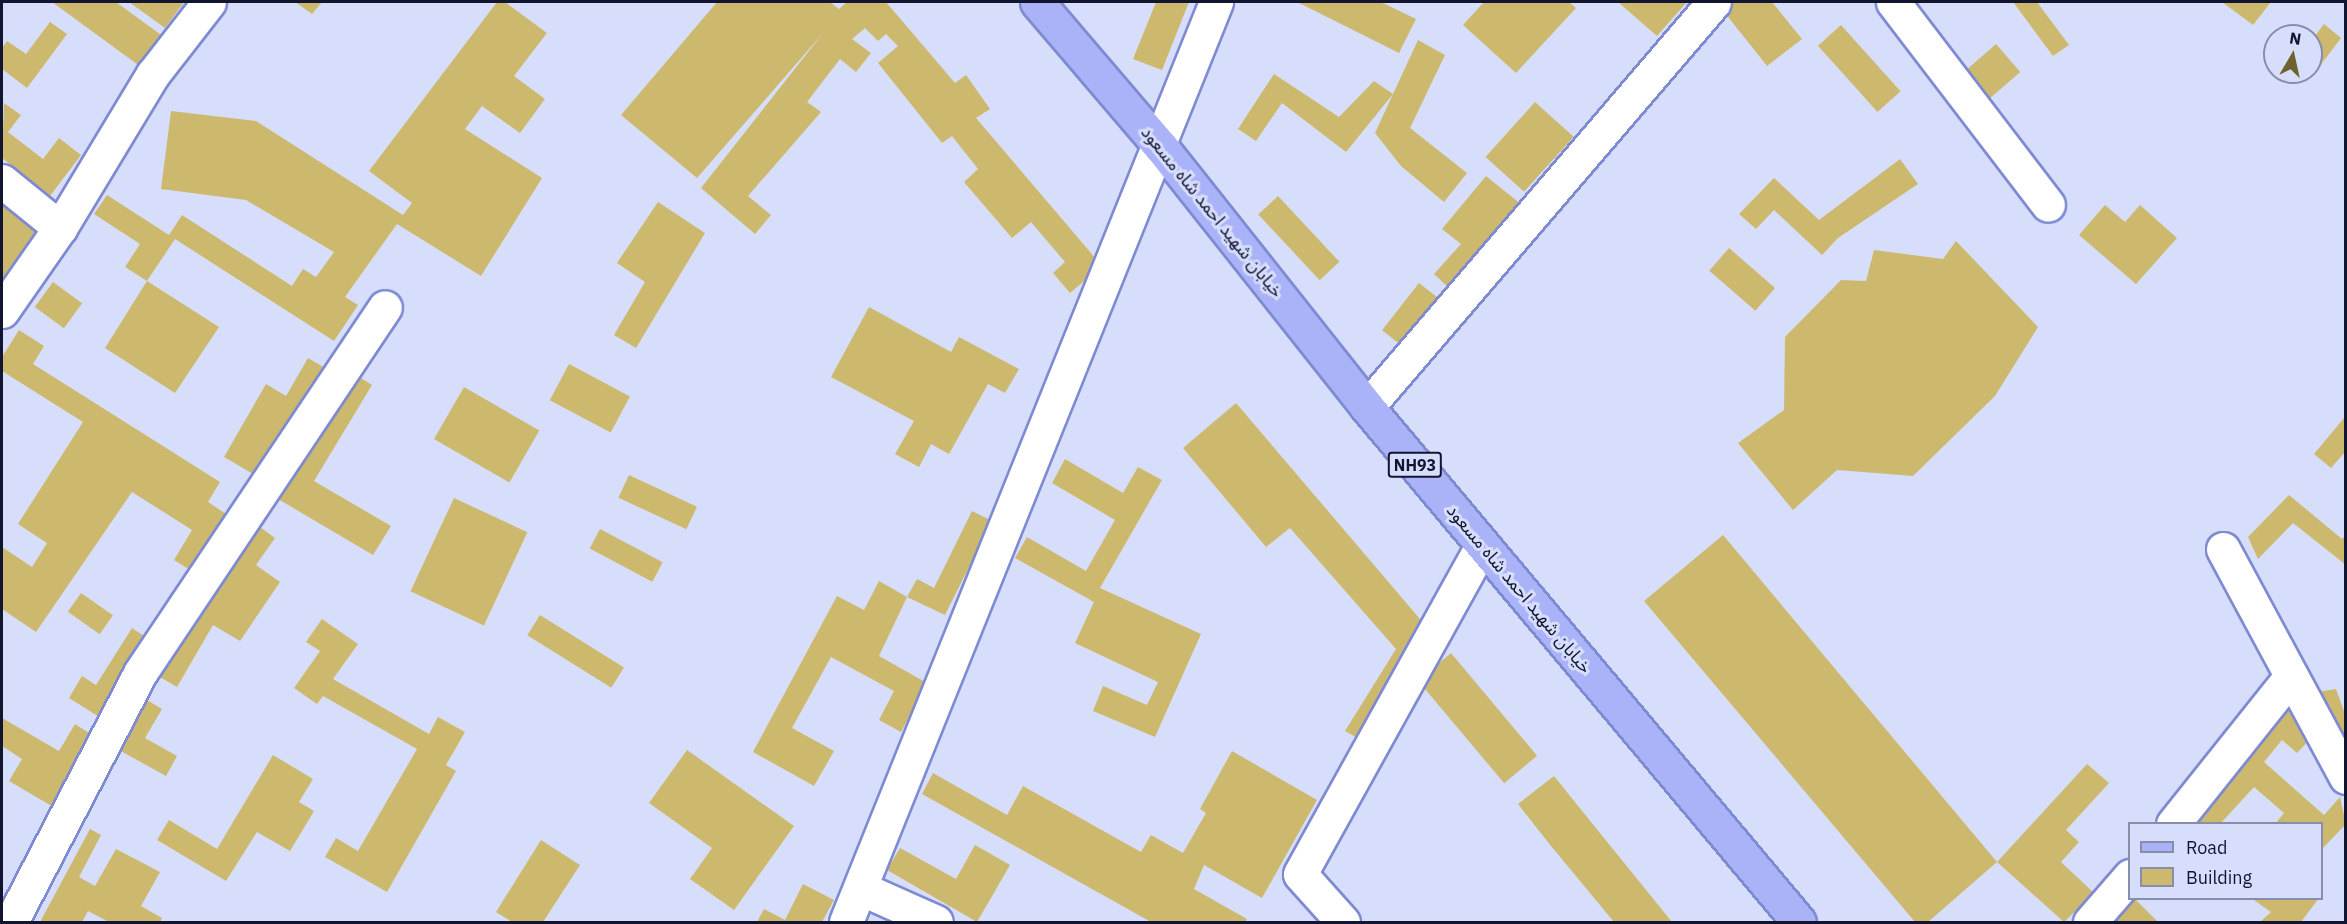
<!DOCTYPE html>
<meta charset="utf-8">
<style>
body{margin:0}
#map{position:relative;width:2347px;height:924px;overflow:hidden;background:#d7defc;font-family:"IBM Plex Sans","Noto Sans Arabic",sans-serif}
div>[style]{position:absolute}
[style*='--x']{left:calc(var(--x)*1px);top:calc(var(--y)*1px);width:calc(var(--w)*1px);rotate:calc(var(--a)*1deg)}
.building>*{inset:0;background:#cdb96d;transform-origin:0 0}
.roads{filter:drop-shadow(2px 0 #7e8ad1) drop-shadow(-2px 0 #7e8ad1) drop-shadow(0 2px #7e8ad1) drop-shadow(0 -2px #7e8ad1)}
.street>*{height:33px;margin:-16.5px;padding:0 16.5px;transform-origin:16.5px;border-radius:16.5px;background:#fff}
.primary>*{height:33px;margin:-16.5px;padding:0 16.5px;transform-origin:16.5px;border-radius:16.5px;background:#abb3f8}
span{translate:-50% -50%;white-space:nowrap;text-align:center;line-height:1.15;-webkit-text-stroke:6px #d7defc;paint-order:stroke}
.shield-label span{padding:2px 4px;background:#d7defc;border:2px solid;border-radius:4px;-webkit-text-stroke-width:0}
.shield-label{font-size:16px;color:#121530;font-weight:700}
.street-label{font-size:18px;color:#121530}
.frame{position:absolute;inset:0;border:3px solid #121530;pointer-events:none}
.legend{position:absolute;left:2128px;top:822px;width:195px;height:78px;box-sizing:border-box;background:#d7defc;border:2px solid #888eaa;margin:0;padding:8px 10px;list-style:none;font-size:18px;color:#121530}
.legend li{display:flex;align-items:center;gap:12px;height:30px}
.legend b{width:30px;border:2px solid #888eaa}
.north{position:absolute;left:2263px;top:24px;width:60px;height:60px;box-sizing:border-box;background:#d7defc;border:2px solid #888eaa;border-radius:50%;rotate:9deg;font-size:16px;font-weight:700;line-height:24px;text-align:center;color:#121530}
.north::after{content:'';display:block;margin:auto;width:21px;height:27px;background:#6e622f;clip-path:polygon(50% 0,100% 100%,50% 72%,0 100%)}
</style>
<div id="map">
<div class="building">
<div style="clip-path:polygon(52px 2px,116px 2px,164px 37px,141px 67px)"></div>
<div style="clip-path:polygon(129px 2px,184px 2px,165px 28px)"></div>
<div style="clip-path:polygon(295px 2px,322px 2px,312px 14px)"></div>
<div style="clip-path:polygon(497px 2px,505px 2px,547px 33px,514px 76px,545px 99px,520px 133px,482px 106px,465px 129px,542px 178px,481px 276px,397px 224px,345px 297px,358px 305px,334px 341px,175px 239px,147px 281px,219px 327px,175px 393px,105px 348px,147px 281px,125px 267px,140px 244px,94px 214px,107px 195px,169px 235px,182px 215px,292px 286px,303px 269px,316px 277px,334px 252px,246px 200px,161px 189px,171px 111px,256px 121px,403px 215px,412px 203px,369px 171px)"></div>
<div style="clip-path:polygon(717px 2px,830px 2px,839px 9px,847px 2px,886px 2px,955px 83px,966px 75px,990px 109px,976px 118px,1102px 266px,1070px 293px,1053px 273px,1065px 262px,1031px 222px,1012px 238px,964px 182px,978px 169px,952px 136px,942px 143px,878px 63px,898px 46px,886px 34px,878px 41px,865px 28px,852px 39px,871px 53px,856px 72px,840px 59px,807px 102px,821px 112px,748px 196px,771px 215px,755px 234px,701px 188px,823px 33px,697px 178px,621px 115px)"></div>
<div style="clip-path:polygon(1156px 2px,1189px 2px,1162px 70px,1133px 59px)"></div>
<div style="clip-path:polygon(1297px 2px,1381px 2px,1416px 19px,1399px 53px)"></div>
<div style="clip-path:polygon(1484px 2px,1569px 2px,1576px 8px,1516px 73px,1463px 25px)"></div>
<div style="clip-path:polygon(1618px 2px,1687px 2px,1657px 36px)"></div>
<div style="clip-path:polygon(1772px 2px,1802px 39px,1767px 66px,1717px 3px)"></div>
<div style="clip-path:polygon(2013px 2px,2037px 2px,2069px 45px,2053px 56px)"></div>
<div style="clip-path:polygon(2222px 2px,2271px 2px,2253px 25px)"></div>
<div style="clip-path:polygon(50px 22px,67px 34px,27px 88px,2px 69px,2px 48px,7px 41px,26px 54px)"></div>
<div style="clip-path:polygon(2324px 24px,2341px 38px,2316px 71px,2311px 67px,2311px 41px)"></div>
<div style="left:1841px;top:25px;width:89px;height:31px;rotate:48deg"></div>
<div style="clip-path:polygon(1418px 40px,1445px 55px,1410px 128px,1467px 173px,1444px 202px,1401px 166px,1375px 133px)"></div>
<div style="left:1996px;top:44px;width:37px;height:49px;rotate:49deg"></div>
<div style="clip-path:polygon(1274px 74px,1339px 117px,1374px 81px,1393px 94px,1346px 152px,1282px 103px,1256px 141px,1238px 129px)"></div>
<div style="left:1535px;top:102px;width:52px;height:74px;rotate:42deg"></div>
<div style="clip-path:polygon(4px 103px,21px 115px,8px 132px,43px 159px,59px 138px,81px 155px,50px 196px,2px 158px)"></div>
<div style="clip-path:polygon(1900px 159px,1918px 184px,1838px 238px,1822px 255px,1774px 210px,1756px 229px,1739px 214px,1774px 178px,1819px 220px)"></div>
<div style="clip-path:polygon(1486px 176px,1522px 205px,1451px 290px,1434px 274px,1461px 244px,1442px 229px)"></div>
<div style="left:1278px;top:196px;width:90px;height:27px;rotate:47deg"></div>
<div style="clip-path:polygon(2px 200px,39px 226px,2px 280px)"></div>
<div style="clip-path:polygon(658px 202px,705px 233px,636px 348px,614px 335px,645px 282px,617px 263px)"></div>
<div style="clip-path:polygon(2105px 205px,2125px 222px,2140px 205px,2177px 238px,2136px 284px,2079px 235px)"></div>
<div style="clip-path:polygon(1956px 241px,2038px 327px,1995px 396px,1913px 476px,1837px 470px,1793px 510px,1738px 443px,1784px 410px,1785px 337px,1841px 280px,1866px 281px,1874px 250px,1943px 259px)"></div>
<div style="left:1729px;top:248px;width:61px;height:30px;rotate:41deg"></div>
<div style="left:53px;top:282px;width:36px;height:31px;rotate:36deg"></div>
<div style="left:1419px;top:283px;width:34px;height:60px;rotate:38deg"></div>
<div style="clip-path:polygon(869px 307px,951px 352px,959px 337px,1019px 369px,1005px 393px,988px 384px,949px 454px,931px 444px,919px 467px,895px 454px,914px 421px,831px 377px)"></div>
<div style="clip-path:polygon(19px 330px,44px 346px,33px 364px,220px 482px,208px 502px,226px 514px,190px 570px,174px 560px,192px 530px,132px 492px,36px 632px,2px 609px,2px 547px,32px 567px,47px 543px,18px 524px,83px 422px,2px 371px,2px 357px)"></div>
<div style="clip-path:polygon(308px 358px,325px 368px,260px 478px,224px 457px,266px 384px,286px 396px)"></div>
<div style="left:569px;top:364px;width:69px;height:41px;rotate:28deg"></div>
<div style="clip-path:polygon(353px 373px,372px 385px,314px 481px,391px 526px,373px 555px,278px 499px)"></div>
<div style="left:464px;top:387px;width:87px;height:60px;rotate:30deg"></div>
<div style="clip-path:polygon(1236px 403px,1431px 632px,1361px 740px,1345px 731px,1396px 649px,1290px 528px,1266px 547px,1183px 448px)"></div>
<div style="clip-path:polygon(2344px 418px,2346px 451px,2331px 468px,2314px 454px)"></div>
<div style="clip-path:polygon(1065px 459px,1123px 493px,1138px 467px,1162px 480px,1100px 588px,1201px 634px,1155px 737px,1093px 711px,1103px 686px,1147px 705px,1158px 682px,1075px 643px,1094px 602px,1015px 558px,1027px 537px,1086px 571px,1115px 520px,1052px 483px)"></div>
<div style="left:629px;top:475px;width:75px;height:25px;rotate:25deg"></div>
<div style="clip-path:polygon(2289px 495px,2342px 539px,2346px 535px,2346px 565px,2293px 523px,2258px 559px,2248px 537px)"></div>
<div style="left:454px;top:498px;width:81px;height:103px;rotate:25deg"></div>
<div style="clip-path:polygon(972px 511px,992px 521px,945px 615px,907px 597px,917px 579px,934px 588px)"></div>
<div style="clip-path:polygon(260px 527px,275px 538px,256px 565px,280px 582px,240px 641px,213px 625px,177px 687px,160px 677px,210px 595px)"></div>
<div style="left:600px;top:529px;width:71px;height:22px;rotate:28deg"></div>
<div style="clip-path:polygon(1723px 535px,1997px 862px,1928px 922px,1915px 922px,1644px 601px)"></div>
<div style="clip-path:polygon(879px 581px,907px 597px,879px 656px,927px 683px,901px 732px,879px 720px,894px 691px,831px 657px,792px 728px,834px 751px,814px 786px,753px 752px,837px 596px,864px 610px)"></div>
<div style="left:81px;top:593px;width:39px;height:23px;rotate:35deg"></div>
<div style="left:540px;top:615px;width:99px;height:24px;rotate:32deg"></div>
<div style="clip-path:polygon(322px 619px,358px 644px,333px 679px,429px 734px,438px 717px,465px 732px,446px 765px,456px 771px,387px 892px,325px 857px,336px 838px,358px 851px,417px 749px,323px 696px,317px 704px,294px 688px,320px 651px,306px 642px)"></div>
<div style="clip-path:polygon(132px 628px,150px 640px,101px 718px,69px 698px,82px 676px,96px 685px)"></div>
<div style="left:1451px;top:653px;width:134px;height:43px;rotate:50deg"></div>
<div style="clip-path:polygon(2336px 689px,2346px 717px,2346px 751px,2317px 692px)"></div>
<div style="clip-path:polygon(147px 700px,162px 709px,145px 738px,177px 756px,166px 776px,119px 750px)"></div>
<div style="clip-path:polygon(2291px 705px,2312px 737px,2297px 753px,2282px 740px,2264px 762px,2324px 815px,2340px 797px,2346px 824px,2322px 849px,2322px 824px,2275px 824px,2284px 813px,2254px 787px,2220px 824px,2188px 824px)"></div>
<div style="clip-path:polygon(2px 718px,59px 751px,75px 724px,97px 738px,55px 808px,9px 781px,22px 759px,2px 746px)"></div>
<div style="clip-path:polygon(687px 750px,794px 826px,734px 910px,690px 879px,712px 848px,649px 803px)"></div>
<div style="clip-path:polygon(1232px 751px,1317px 800px,1262px 898px,1204px 865px,1194px 889px,1247px 919px,1245px 922px,1151px 922px,922px 794px,933px 773px,1007px 815px,1023px 786px,1141px 852px,1151px 835px,1183px 853px,1206px 813px,1200px 809px)"></div>
<div style="clip-path:polygon(273px 755px,313px 779px,299px 802px,314px 811px,290px 851px,257px 832px,226px 881px,157px 840px,169px 820px,217px 849px)"></div>
<div style="clip-path:polygon(2087px 764px,2109px 783px,2066px 830px,2079px 842px,2061px 862px,2094px 893px,2064px 922px,1997px 862px)"></div>
<div style="clip-path:polygon(1554px 776px,1587px 817px,1672px 922px,1614px 922px,1551px 846px,1518px 804px)"></div>
<div style="clip-path:polygon(90px 829px,101px 835px,79px 877px,95px 886px,116px 849px,160px 872px,141px 906px,162px 918px,160px 922px,109px 922px,88px 911px,82px 922px,40px 922px)"></div>
<div style="clip-path:polygon(541px 840px,580px 865px,543px 922px,512px 922px,496px 912px)"></div>
<div style="clip-path:polygon(975px 845px,1010px 865px,977px 922px,887px 870px,900px 848px,956px 879px)"></div>
<div style="clip-path:polygon(803px 884px,834px 900px,822px 922px,757px 922px,764px 909px,785px 920px)"></div>
<div style="clip-path:polygon(2130px 898px,2134px 898px,2158px 922px,2106px 922px)"></div>
<div style="clip-path:polygon(2251px 898px,2319px 898px,2301px 922px,2260px 922px,2271px 912px)"></div>
</div>
<div class="roads">
<div class="street">
<div style="--x:1893;--y:2;--w:255;--a:52.6"></div>
<div style="--x:2;--y:181;--w:75;--a:39"></div>
<div style="--x:2;--y:311;--w:101;--a:-55.1"></div>
<div style="--x:60;--y:228;--w:180;--a:-58.9"></div>
<div style="--x:153;--y:74;--w:91;--a:-52.1"></div>
<div style="--x:1367;--y:407;--w:533;--a:-49.41"></div>
<div style="--x:2223;--y:549;--w:259;--a:61.7"></div>
<div style="--x:2173;--y:824;--w:189;--a:-51.4"></div>
<div style="--x:860;--y:888;--w:83;--a:24.1"></div>
<div style="--x:11;--y:922;--w:280;--a:-62.6"></div>
<div style="--x:140;--y:673;--w:440;--a:-56.2"></div>
<div style="--x:846;--y:922;--w:992;--a:-68.09"></div>
<div style="--x:1343;--y:922;--w:64;--a:-131.9"></div>
<div style="--x:1300;--y:874;--w:375;--a:-61"></div>
<div style="--x:2090;--y:922;--w:61;--a:-49"></div>
</div>
<div class="primary">
<div style="--x:1037;--y:2;--w:191;--a:49.5"></div>
<div style="--x:1161;--y:147;--w:332;--a:51.6"></div>
<div style="--x:1367;--y:407;--w:672;--a:50.01"></div>
</div>
</div>
<div class="shield-label">
<span style="left:1415px;top:465px">NH93</span>
</div>
<div class="street-label">
<span style="left:1212px;top:212px;rotate:51deg">خیابان شهید احمد شاه مسعود</span>
<span style="left:1519px;top:589px;rotate:50deg">خیابان شهید احمد شاه مسعود</span>
</div>
<div class="frame"></div>
<ul class="legend">
<li><b style="height:8px;background:#abb3f8"></b>Road</li>
<li><b style="height:16px;background:#cdb96d"></b>Building</li>
</ul>
<div class="north">N</div>
</div>
